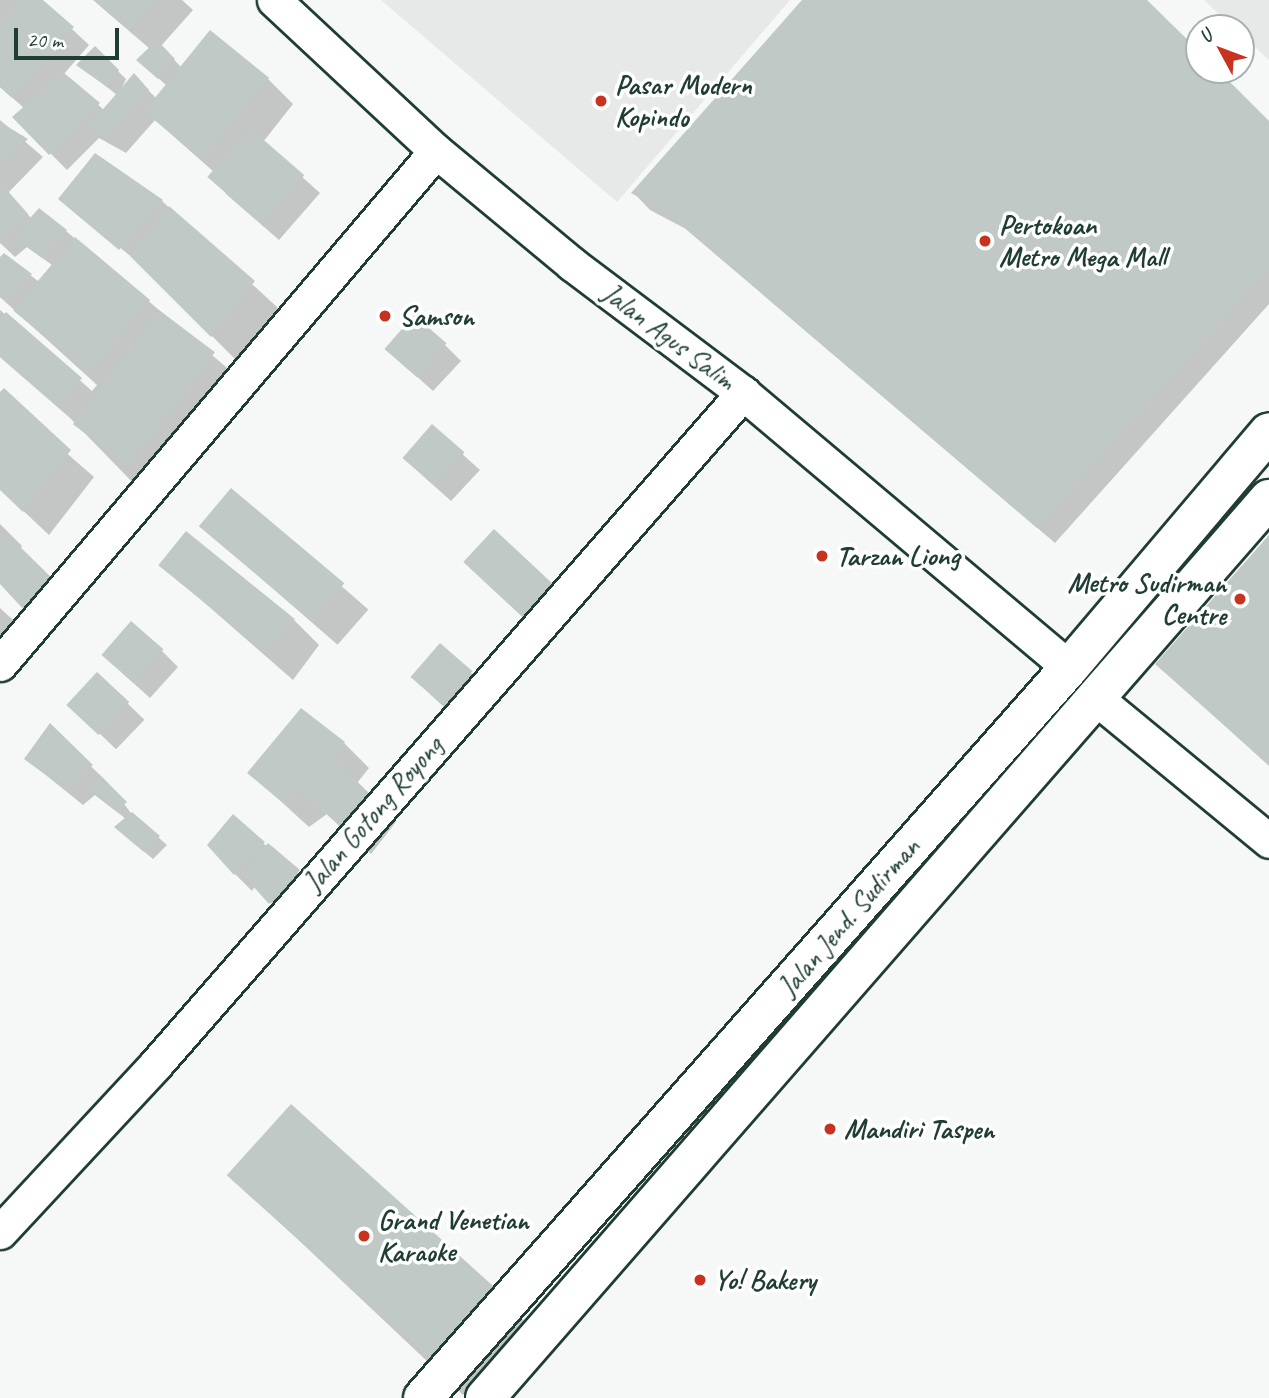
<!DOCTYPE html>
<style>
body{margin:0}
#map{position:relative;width:1269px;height:1398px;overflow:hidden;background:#f6f7f7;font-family:Caveat,sans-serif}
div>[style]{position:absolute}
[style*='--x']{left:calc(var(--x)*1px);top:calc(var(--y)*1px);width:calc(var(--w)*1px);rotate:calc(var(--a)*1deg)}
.built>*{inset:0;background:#e6e9e8}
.shadow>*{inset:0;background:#0003;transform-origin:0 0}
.building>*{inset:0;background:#c0c9c6;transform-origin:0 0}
.roads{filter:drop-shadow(2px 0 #1f3d34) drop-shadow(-2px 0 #1f3d34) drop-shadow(0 2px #1f3d34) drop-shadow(0 -2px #1f3d34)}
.minor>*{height:33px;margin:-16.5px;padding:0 16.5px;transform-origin:16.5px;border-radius:16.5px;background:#fff}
.trunk>*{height:38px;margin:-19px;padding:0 19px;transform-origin:19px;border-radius:19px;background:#fff}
.dots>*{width:19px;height:19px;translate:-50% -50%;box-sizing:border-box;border:4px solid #fff;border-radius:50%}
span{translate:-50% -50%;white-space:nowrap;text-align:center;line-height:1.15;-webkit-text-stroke:7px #fff;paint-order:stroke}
.poi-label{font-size:28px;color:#1f3d34;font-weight:700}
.left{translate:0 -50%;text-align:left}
.right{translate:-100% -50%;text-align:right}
.street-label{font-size:28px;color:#1f3d34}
.north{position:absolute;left:1185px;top:14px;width:70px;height:70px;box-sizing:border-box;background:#fff;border:2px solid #a5b1ae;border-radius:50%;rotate:311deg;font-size:19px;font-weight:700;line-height:28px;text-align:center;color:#1f3d34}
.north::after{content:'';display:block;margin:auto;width:24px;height:32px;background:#c8321e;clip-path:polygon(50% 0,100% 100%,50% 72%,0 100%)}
.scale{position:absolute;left:14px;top:28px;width:105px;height:32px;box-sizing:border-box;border:4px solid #1f3d34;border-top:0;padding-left:9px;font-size:21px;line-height:24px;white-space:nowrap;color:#1f3d34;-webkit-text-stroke:5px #fff;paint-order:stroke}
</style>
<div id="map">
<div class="built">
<div style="clip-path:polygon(381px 0,790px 0,617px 202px)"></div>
<div style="clip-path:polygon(1204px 0,1269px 0,1269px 60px,1241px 34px,1241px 28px,1234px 28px)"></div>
</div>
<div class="shadow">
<div style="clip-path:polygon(0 0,41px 0,89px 45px,64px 74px,104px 110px,117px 95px,79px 65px,95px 49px,126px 79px,120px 92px,134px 76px,157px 99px,167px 86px,147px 68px,150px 49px,93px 0,182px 0,193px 10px,161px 46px,182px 68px,268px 79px,293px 104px,263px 142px,320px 193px,279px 240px,226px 194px,214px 172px,155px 120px,126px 153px,99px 138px,67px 170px,14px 117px,24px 108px,0 87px)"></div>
<div style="clip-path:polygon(804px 0,1145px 0,1199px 54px,1199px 70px,1215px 70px,1269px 123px,1269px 304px,1055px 543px,686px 229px,650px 210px,634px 193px)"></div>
<div style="clip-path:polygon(0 120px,43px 157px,8px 193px,32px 219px,66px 231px,239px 378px,140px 490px,70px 418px,0 357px,0 310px,92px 391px,97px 385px,0 297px,0 260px,4px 255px,38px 281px,52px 265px,27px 247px,15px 257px,0 243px)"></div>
<div style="clip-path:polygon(60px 199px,162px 201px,278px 308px,237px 361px,139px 263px)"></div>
<div style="clip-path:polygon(444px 344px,461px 361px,433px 391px,404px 365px)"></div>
<div style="clip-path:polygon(0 395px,94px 477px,49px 535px,0 489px)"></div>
<div style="clip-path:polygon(432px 427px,480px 470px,451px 501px,422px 475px)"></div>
<div style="left:231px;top:490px;width:182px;height:47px;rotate:41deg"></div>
<div style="clip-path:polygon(0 524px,22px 546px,0 581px)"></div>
<div style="clip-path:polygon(1269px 538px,1269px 766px,1157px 664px)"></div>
<div style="clip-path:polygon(467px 562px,546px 630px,484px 579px)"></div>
<div style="clip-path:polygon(160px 564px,294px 620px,319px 645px,293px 680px)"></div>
<div style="clip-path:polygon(0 608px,24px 630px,0 655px)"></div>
<div style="clip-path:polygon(161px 650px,178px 667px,150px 698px,121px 672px)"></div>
<div style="clip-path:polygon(470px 672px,487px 689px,458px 720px,430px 694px)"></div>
<div style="left:97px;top:674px;width:66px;height:41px;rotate:44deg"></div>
<div style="clip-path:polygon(50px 726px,108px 783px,131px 813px,167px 845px,153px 859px,124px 835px,126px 819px,95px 795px,83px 805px,26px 759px)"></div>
<div style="clip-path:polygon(344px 743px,369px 768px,357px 783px,396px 822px,371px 854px,327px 814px,309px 827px,250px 773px)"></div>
<div style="clip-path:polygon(233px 817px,315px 888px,287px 920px,255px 886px,252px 891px,235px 874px)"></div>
<div style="clip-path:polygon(237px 1182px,494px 1292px,527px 1324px,463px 1395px)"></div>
</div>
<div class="building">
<div style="clip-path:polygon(20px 0,43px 0,74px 27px,12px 98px,0 87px,0 23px)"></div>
<div style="clip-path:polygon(94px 0,155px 0,129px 30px)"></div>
<div style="clip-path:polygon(802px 0,1147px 0,1199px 51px,1199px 70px,1218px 70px,1269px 121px,1269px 269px,1037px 528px,667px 213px,631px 193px)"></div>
<div style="left:210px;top:30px;width:76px;height:105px;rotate:39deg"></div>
<div style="clip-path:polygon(157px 40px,175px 59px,158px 79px,136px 60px)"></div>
<div style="clip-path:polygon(95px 46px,119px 70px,107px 87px,76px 65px)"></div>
<div style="clip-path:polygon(63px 72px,100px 103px,49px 155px,12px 117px)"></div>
<div style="clip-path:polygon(134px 73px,149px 90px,109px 138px,87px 128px)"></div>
<div style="clip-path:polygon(0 122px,28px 139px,0 167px)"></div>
<div style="left:250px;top:128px;width:72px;height:65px;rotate:41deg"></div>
<div style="clip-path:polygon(95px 153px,163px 200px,119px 250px,58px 199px)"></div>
<div style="clip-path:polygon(0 182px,28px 214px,0 239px)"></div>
<div style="clip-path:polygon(169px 206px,255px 281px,211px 337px,130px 256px)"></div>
<div style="clip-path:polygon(39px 208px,67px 230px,42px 258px,13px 237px)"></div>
<div style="left:75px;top:237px;width:98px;height:96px;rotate:40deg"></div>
<div style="clip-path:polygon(4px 253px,32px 274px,7px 302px,0 297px,0 257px)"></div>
<div style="left:159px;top:310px;width:70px;height:143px;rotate:37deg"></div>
<div style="clip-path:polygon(6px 312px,82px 378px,59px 408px,0 357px,0 319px)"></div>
<div style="left:414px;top:315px;width:43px;height:45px;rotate:41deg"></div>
<div style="clip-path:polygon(4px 388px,71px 450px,23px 512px,0 490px,0 392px)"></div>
<div style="left:432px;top:424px;width:43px;height:45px;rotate:41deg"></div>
<div style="left:231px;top:488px;width:148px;height:50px;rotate:40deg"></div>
<div style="left:494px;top:529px;width:86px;height:45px;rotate:43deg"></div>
<div style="left:186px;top:531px;width:140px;height:44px;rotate:39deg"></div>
<div style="clip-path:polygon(1269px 535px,1269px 765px,1155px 664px)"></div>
<div style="clip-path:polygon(9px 536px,56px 582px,25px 611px,0 584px,0 543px)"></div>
<div style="left:131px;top:621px;width:43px;height:45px;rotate:41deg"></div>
<div style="left:440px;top:643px;width:43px;height:45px;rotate:41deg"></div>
<div style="left:97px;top:672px;width:44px;height:45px;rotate:43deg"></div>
<div style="clip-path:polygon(301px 708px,345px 742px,332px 757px,372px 796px,345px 831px,300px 790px,283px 803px,247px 773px)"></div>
<div style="clip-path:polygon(50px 723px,93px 765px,65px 789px,24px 759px)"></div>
<div style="clip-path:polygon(99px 774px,127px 802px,116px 811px,87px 789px)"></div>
<div style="clip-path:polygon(132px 812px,160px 836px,144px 852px,114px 827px)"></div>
<div style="clip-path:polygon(233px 814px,265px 842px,234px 875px,207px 845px)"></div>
<div style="clip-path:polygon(268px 843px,300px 870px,269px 904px,242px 874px)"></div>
<div style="left:291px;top:1104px;width:276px;height:96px;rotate:42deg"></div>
</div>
<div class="roads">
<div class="minor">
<div style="--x:274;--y:0;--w:221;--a:43"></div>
<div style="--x:436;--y:151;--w:177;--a:39.7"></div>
<div style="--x:572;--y:264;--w:214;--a:37"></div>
<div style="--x:743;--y:393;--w:426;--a:40.1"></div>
<div style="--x:0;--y:664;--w:673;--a:-49.64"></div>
<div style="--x:1097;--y:699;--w:223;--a:39.5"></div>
<div style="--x:0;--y:1232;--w:229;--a:-47.1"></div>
<div style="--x:156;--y:1064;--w:892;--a:-48.82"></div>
</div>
<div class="trunk">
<div style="--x:423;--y:1398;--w:975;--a:-48.49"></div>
<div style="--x:1069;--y:668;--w:309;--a:-49.7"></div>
<div style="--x:485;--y:1398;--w:1193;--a:-48.91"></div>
</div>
</div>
<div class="dots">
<div style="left:601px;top:101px;background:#c8321e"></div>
<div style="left:985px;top:241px;background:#c8321e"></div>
<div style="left:385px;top:316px;background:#c8321e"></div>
<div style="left:822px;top:556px;background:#c8321e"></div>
<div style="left:1240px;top:599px;background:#c8321e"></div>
<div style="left:830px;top:1129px;background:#c8321e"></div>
<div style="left:364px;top:1236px;background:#c8321e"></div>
<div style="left:700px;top:1280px;background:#c8321e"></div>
</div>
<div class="poi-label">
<span class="left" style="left:615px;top:101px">Pasar Modern<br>Kopindo</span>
<span class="left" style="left:999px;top:241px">Pertokoan<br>Metro Mega Mall</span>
<span class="left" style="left:399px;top:316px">Samson</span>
<span class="left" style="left:836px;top:556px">Tarzan Liong</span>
<span class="right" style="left:1226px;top:599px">Metro Sudirman<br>Centre</span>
<span class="left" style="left:844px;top:1129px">Mandiri Taspen</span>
<span class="left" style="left:378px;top:1236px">Grand Venetian<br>Karaoke</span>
<span class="left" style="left:714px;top:1280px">Yo! Bakery</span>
</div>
<div class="street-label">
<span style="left:669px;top:337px;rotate:37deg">Jalan Agus Salim</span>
<span style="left:373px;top:814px;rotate:-49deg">Jalan Gotong Royong</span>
<span style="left:849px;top:917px;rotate:-49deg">Jalan Jend. Sudirman</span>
</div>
<div class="north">U</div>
<div class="scale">20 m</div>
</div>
